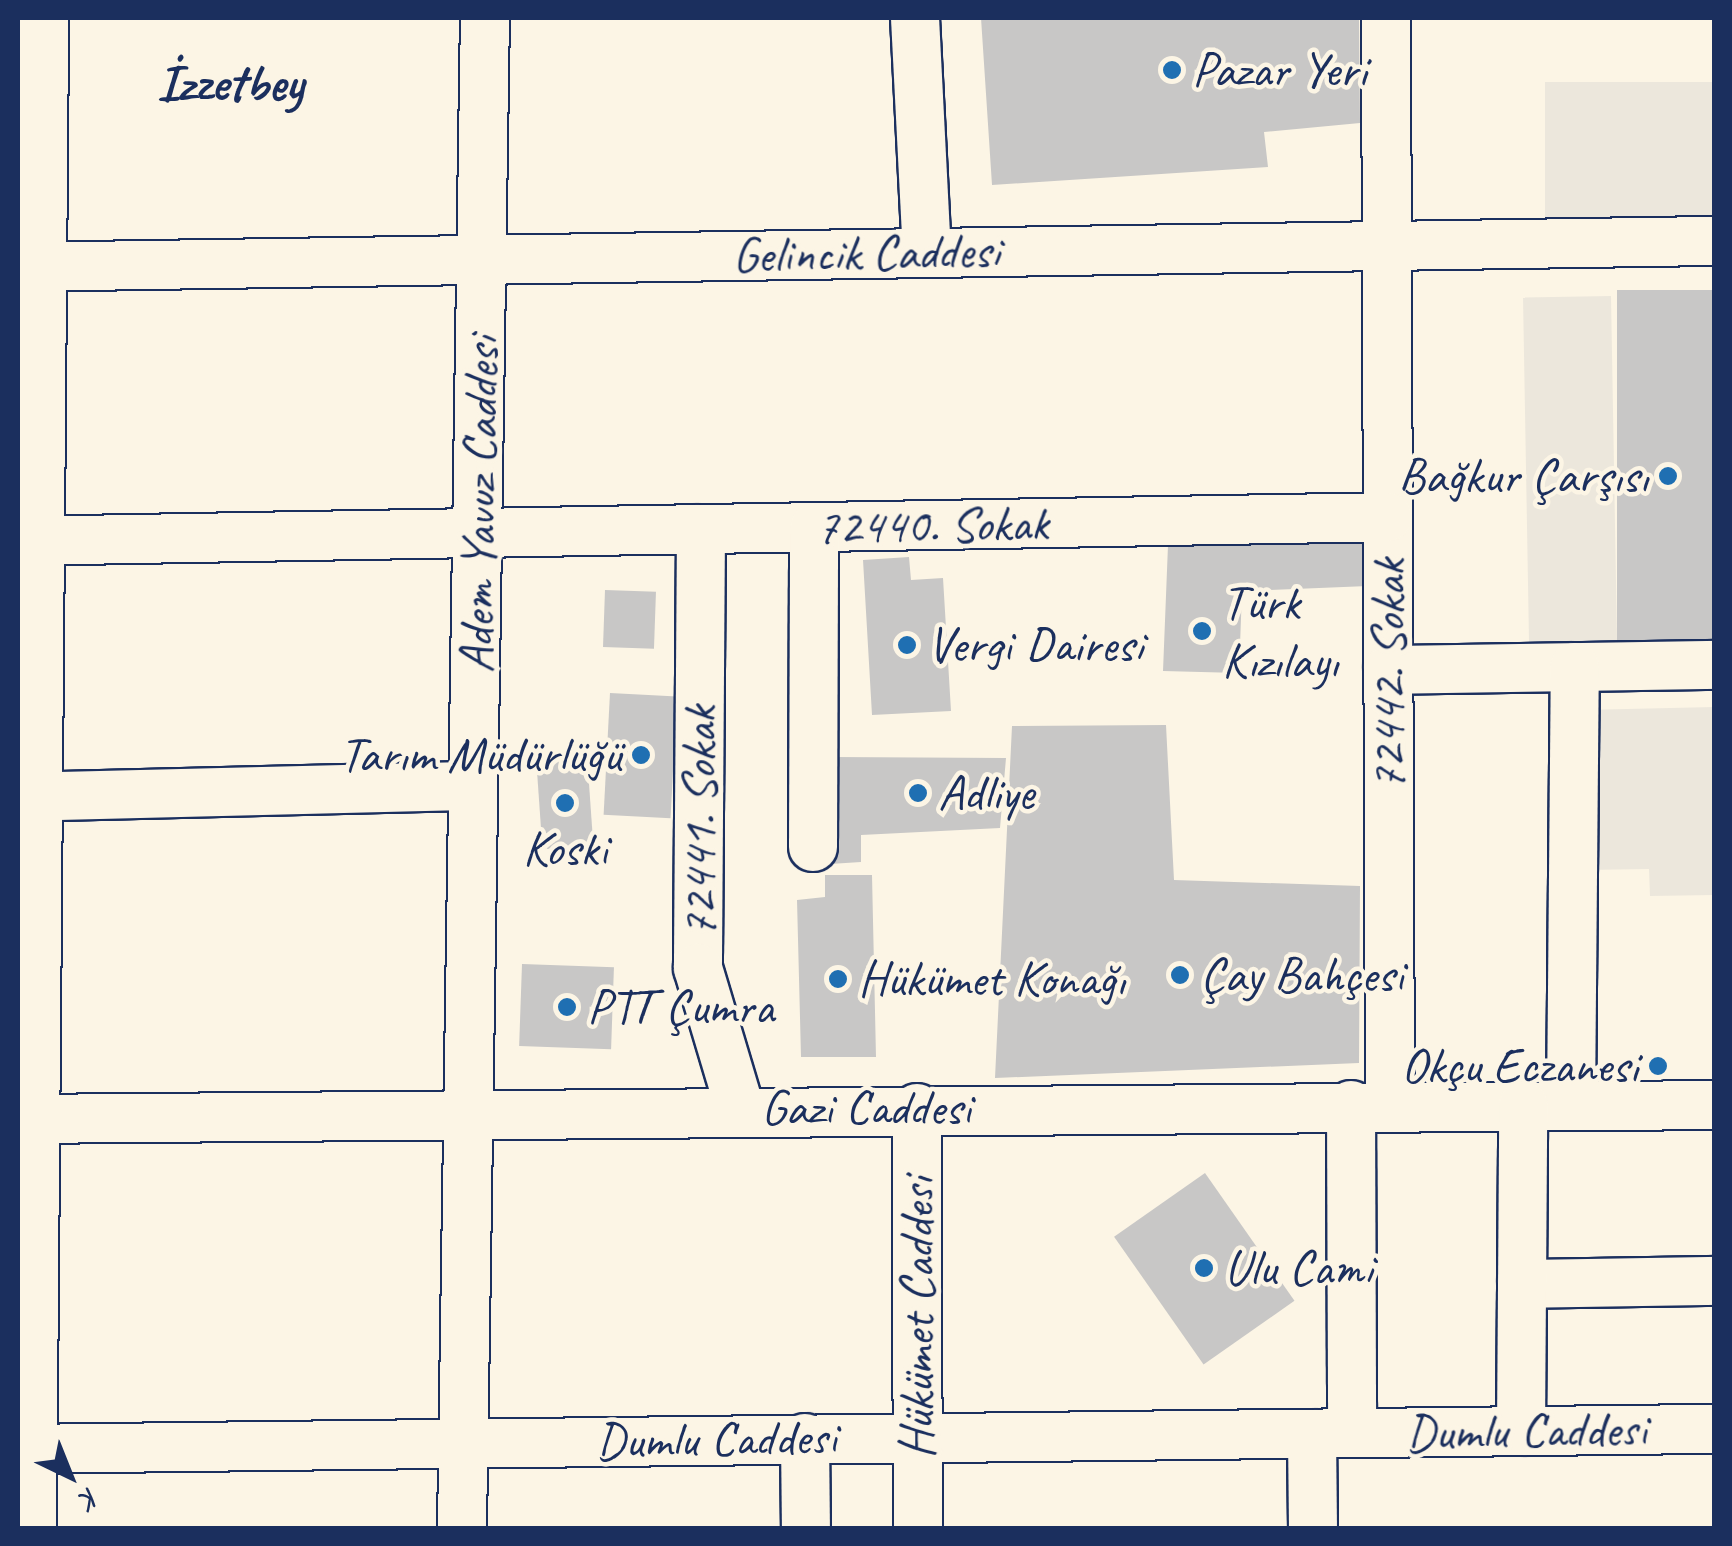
<!DOCTYPE html>
<meta charset="utf-8">
<style>
body{margin:0}
#map{position:relative;width:1732px;height:1546px;overflow:hidden;background:#fcf5e5;font-family:Caveat,sans-serif}
div>[style]{position:absolute}
[style*='--x']{left:calc(var(--x)*1px);top:calc(var(--y)*1px);width:calc(var(--w)*1px);rotate:calc(var(--a)*1deg)}
.built>*{inset:0;background:#ece7dc;transform-origin:0 0}
.building>*{inset:0;background:#c8c7c6;transform-origin:0 0}
.roads{filter:drop-shadow(2px 0 #1b2f5e) drop-shadow(-2px 0 #1b2f5e) drop-shadow(0 2px #1b2f5e) drop-shadow(0 -2px #1b2f5e)}
.minor>*{height:48px;margin:-24px;padding:0 24px;transform-origin:24px;border-radius:24px;background:#fcf5e5}
.dots>*{width:28px;height:28px;translate:-50% -50%;box-sizing:border-box;border:5px solid #fcf5e5;border-radius:50%}
span{translate:-50% -50%;white-space:nowrap;text-align:center;line-height:1.15;-webkit-text-stroke:9px #fcf5e5;paint-order:stroke}
.poi-label{font-size:50px;color:#1b2f5e}
.left{translate:0 -50%;text-align:left}
.right{translate:-100% -50%;text-align:right}
.street-label{font-size:50px;color:#1b2f5e}
.neighbourhood-label{font-size:52px;color:#1b2f5e;font-weight:700}
.frame{position:absolute;inset:0;border:20px solid #1b2f5e;pointer-events:none}
.north{position:absolute;left:20px;top:1426px;width:100px;height:100px;-webkit-text-stroke:8px #fcf5e5;paint-order:stroke;rotate:137deg;font-size:28px;font-weight:700;line-height:40px;text-align:center;color:#1b2f5e}
.north::after{content:'';display:block;margin:auto;width:35px;height:45px;background:#1b2f5e;clip-path:polygon(50% 0,100% 100%,50% 72%,0 100%)}
</style>
<div id="map">
<div class="built">
<div style="left:1714px;top:82px;width:140px;height:169px;rotate:90deg"></div>
<div style="left:1611px;top:296px;width:357px;height:88px;rotate:89deg"></div>
<div style="clip-path:polygon(1714px 707px,1714px 895px,1650px 896px,1649px 869px,1585px 870px,1583px 710px)"></div>
</div>
<div class="building">
<div style="clip-path:polygon(981px 18px,1359px 18px,1360px 123px,1264px 132px,1268px 167px,992px 185px)"></div>
<div style="left:1714px;top:290px;width:362px;height:97px;rotate:90deg"></div>
<div style="clip-path:polygon(1244px 537px,1366px 540px,1368px 586px,1242px 591px,1239px 673px,1163px 671px,1168px 545px)"></div>
<div style="clip-path:polygon(909px 557px,911px 580px,943px 578px,951px 711px,872px 715px,863px 560px)"></div>
<div style="left:605px;top:590px;width:51px;height:57px;rotate:2deg"></div>
<div style="left:610px;top:693px;width:67px;height:122px;rotate:3deg"></div>
<div style="clip-path:polygon(1166px 725px,1174px 880px,1360px 886px,1359px 1063px,995px 1078px,1012px 726px)"></div>
<div style="left:587px;top:755px;width:91px;height:51px;rotate:86deg"></div>
<div style="clip-path:polygon(833px 757px,1006px 758px,1000px 828px,861px 835px,861px 862px,830px 864px)"></div>
<div style="clip-path:polygon(825px 875px,872px 875px,876px 1057px,801px 1057px,797px 900px,825px 897px)"></div>
<div style="left:522px;top:964px;width:92px;height:82px;rotate:2deg"></div>
<div style="left:1205px;top:1173px;width:156px;height:111px;rotate:55deg"></div>
</div>
<div class="roads">
<div class="minor">
<div style="--x:915;--y:18;--w:234;--a:87.1"></div>
<div style="--x:1386;--y:18;--w:1086;--a:89.79"></div>
<div style="--x:18;--y:267;--w:1696;--a:-0.88"></div>
<div style="--x:701;--y:529;--w:439;--a:90.4"></div>
<div style="--x:698;--y:968;--w:147;--a:73.4"></div>
<div style="--x:18;--y:541;--w:1370;--a:-1"></div>
<div style="--x:1388;--y:670;--w:326;--a:-0.9"></div>
<div style="--x:18;--y:797;--w:454;--a:-1.4"></div>
<div style="--x:813;--y:847;--w:319;--a:-89.8"></div>
<div style="--x:1351;--y:1105;--w:328;--a:89.8"></div>
<div style="--x:1571;--y:1105;--w:438;--a:-89.5"></div>
<div style="--x:917;--y:1108;--w:420;--a:89.9"></div>
<div style="--x:18;--y:1119;--w:1696;--a:-0.47"></div>
<div style="--x:1522;--y:1284;--w:192;--a:-0.9"></div>
<div style="--x:1521;--y:1431;--w:326;--a:-89.6"></div>
<div style="--x:1312;--y:1434;--w:94;--a:89.4"></div>
<div style="--x:805;--y:1438;--w:90;--a:89.4"></div>
<div style="--x:18;--y:1449;--w:1696;--a:-0.68"></div>
<div style="--x:32;--y:1528;--w:1510;--a:-89.54"></div>
<div style="--x:462;--y:1528;--w:1510;--a:-89.13"></div>
</div>
</div>
<div class="dots">
<div style="left:1172px;top:70px;background:#1f6fb2"></div>
<div style="left:1668px;top:476px;background:#1f6fb2"></div>
<div style="left:1202px;top:631px;background:#1f6fb2"></div>
<div style="left:907px;top:645px;background:#1f6fb2"></div>
<div style="left:641px;top:755px;background:#1f6fb2"></div>
<div style="left:918px;top:793px;background:#1f6fb2"></div>
<div style="left:565px;top:803px;background:#1f6fb2"></div>
<div style="left:1180px;top:975px;background:#1f6fb2"></div>
<div style="left:838px;top:979px;background:#1f6fb2"></div>
<div style="left:567px;top:1007px;background:#1f6fb2"></div>
<div style="left:1658px;top:1066px;background:#1f6fb2"></div>
<div style="left:1204px;top:1268px;background:#1f6fb2"></div>
</div>
<div class="poi-label">
<span class="left" style="left:1192px;top:70px">Pazar Yeri</span>
<span class="right" style="left:1648px;top:476px">Bağkur Çarşısı</span>
<span class="left" style="left:1222px;top:631px">Türk<br>Kızılayı</span>
<span class="left" style="left:927px;top:645px">Vergi Dairesi</span>
<span class="right" style="left:621px;top:755px">Tarım Müdürlüğü</span>
<span class="left" style="left:938px;top:793px">Adliye</span>
<span style="left:565px;top:849px">Koski</span>
<span class="left" style="left:1200px;top:975px">Çay Bahçesi</span>
<span class="left" style="left:858px;top:979px">Hükümet Konağı</span>
<span class="left" style="left:587px;top:1007px">PTT Çumra</span>
<span class="right" style="left:1638px;top:1066px">Okçu Eczanesi</span>
<span class="left" style="left:1224px;top:1268px">Ulu Cami</span>
</div>
<div class="street-label">
<span style="left:866px;top:253px;rotate:-1deg">Gelincik Caddesi</span>
<span style="left:479px;top:505px;rotate:-89deg">Adem Yavuz Caddesi</span>
<span style="left:932px;top:525px;rotate:-1deg">72440. Sokak</span>
<span style="left:1388px;top:675px;rotate:-90deg">72442. Sokak</span>
<span style="left:699px;top:822px;rotate:-90deg">72441. Sokak</span>
<span style="left:866px;top:1108px">Gazi Caddesi</span>
<span style="left:917px;top:1318px;rotate:-90deg">Hükümet Caddesi</span>
<span style="left:1526px;top:1431px;rotate:-1deg">Dumlu Caddesi</span>
<span style="left:716px;top:1439px;rotate:-1deg">Dumlu Caddesi</span>
</div>
<div class="neighbourhood-label">
<span style="left:230px;top:84px">İzzetbey</span>
</div>
<div class="frame"></div>
<div class="north">K</div>
</div>
